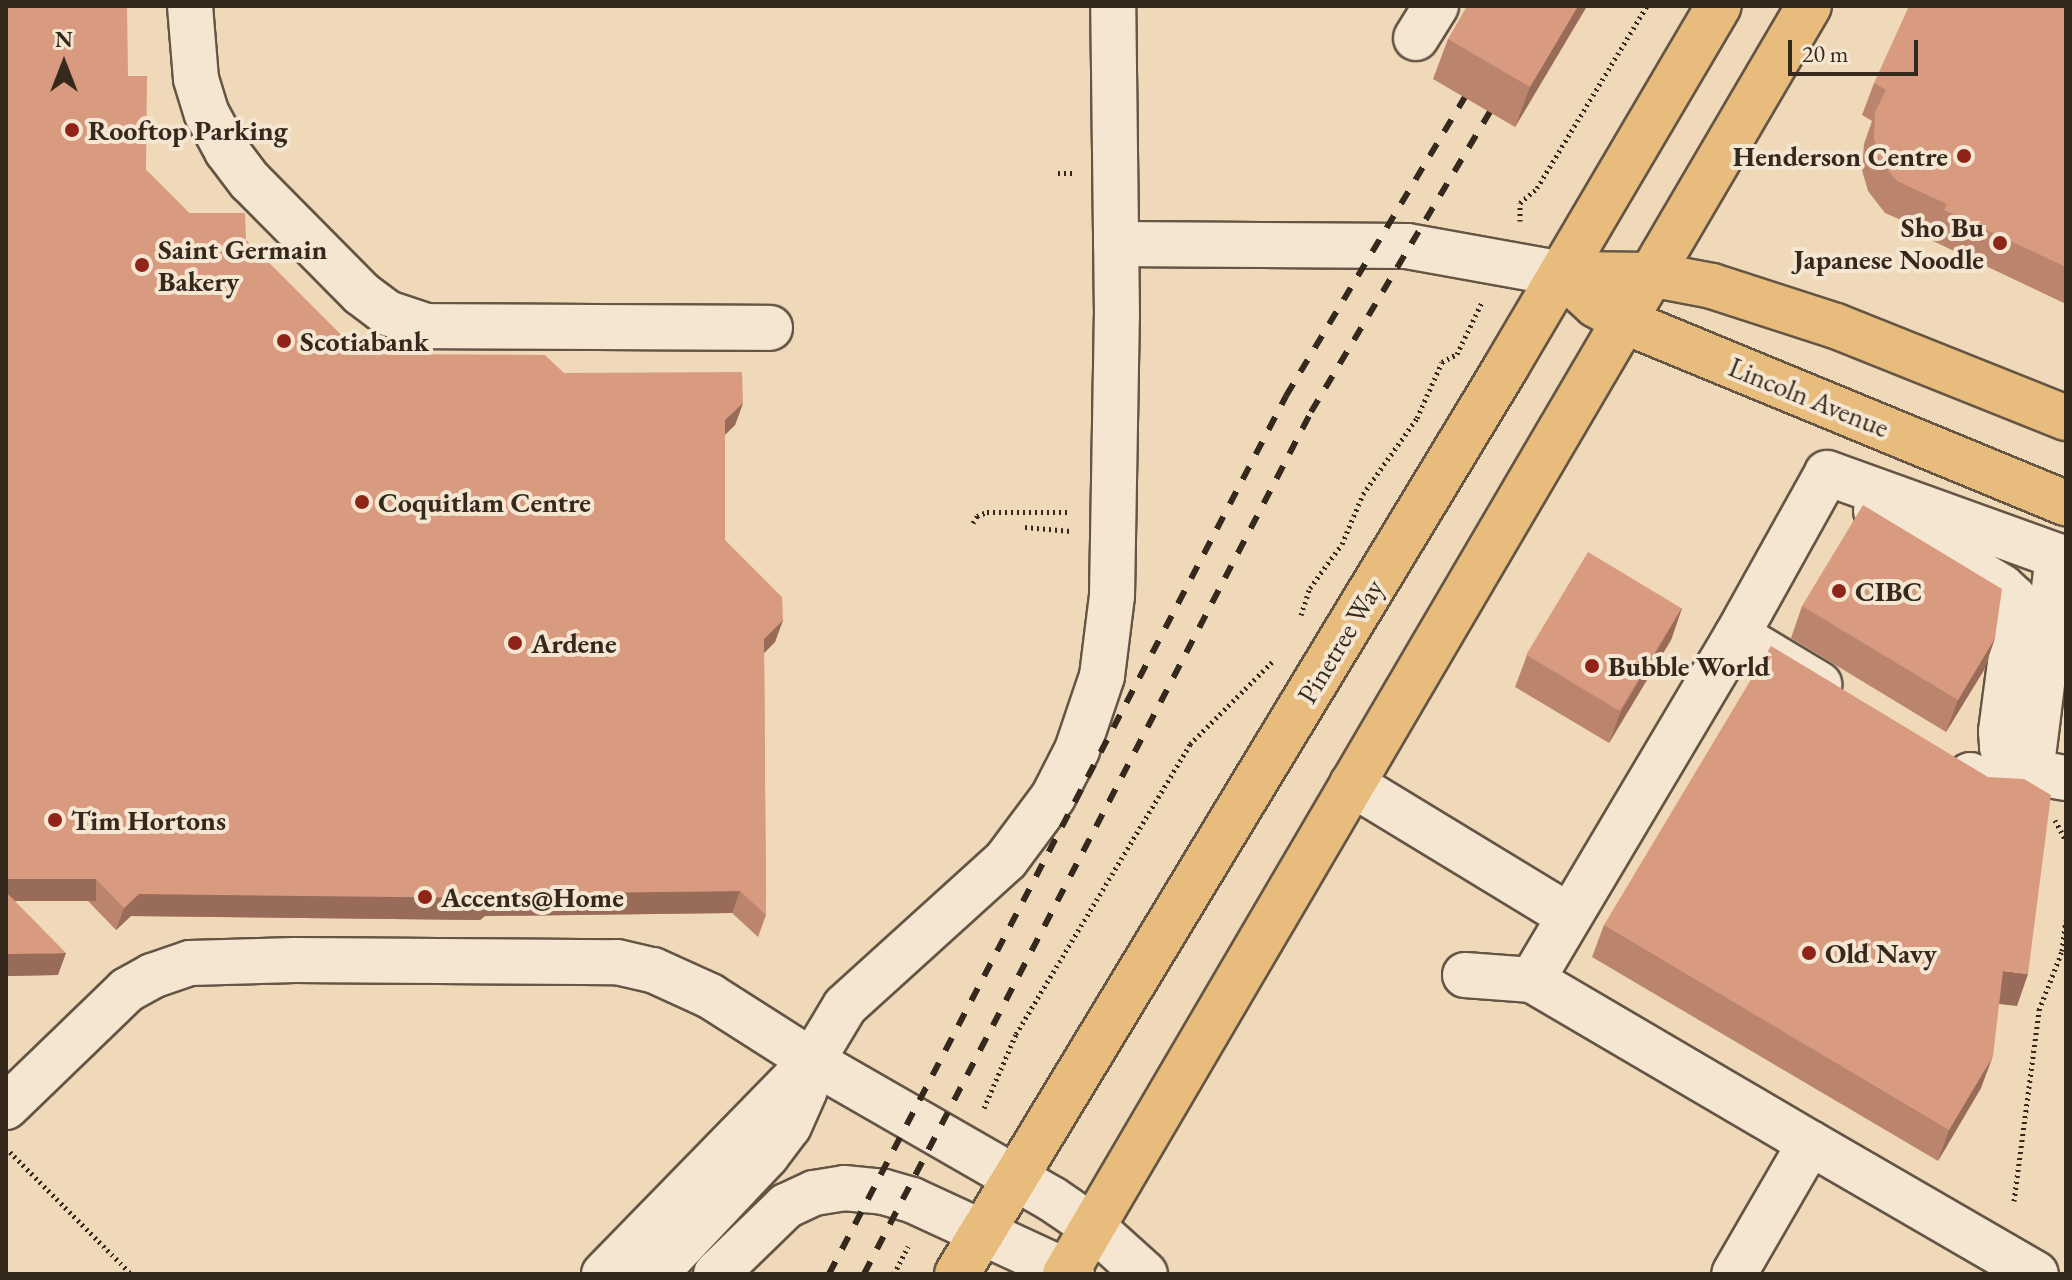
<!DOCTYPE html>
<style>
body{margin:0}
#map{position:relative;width:2072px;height:1280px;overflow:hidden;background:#efd9b9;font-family:"EB Garamond",serif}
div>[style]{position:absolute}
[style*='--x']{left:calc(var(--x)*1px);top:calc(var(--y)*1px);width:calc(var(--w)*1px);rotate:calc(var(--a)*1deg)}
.path>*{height:5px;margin-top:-2.5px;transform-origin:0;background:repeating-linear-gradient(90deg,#35291e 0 2px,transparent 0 6px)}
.roads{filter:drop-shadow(2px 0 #645545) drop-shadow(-2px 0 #645545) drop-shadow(0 2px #645545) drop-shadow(0 -2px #645545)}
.minor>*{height:44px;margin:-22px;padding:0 22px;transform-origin:22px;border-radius:22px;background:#f5e6d2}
.major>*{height:44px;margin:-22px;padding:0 22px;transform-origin:22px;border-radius:22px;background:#e8bc7c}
.rail>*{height:6px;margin-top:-3px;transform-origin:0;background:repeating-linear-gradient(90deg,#35291e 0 14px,transparent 0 28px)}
.wall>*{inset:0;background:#bb856d}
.shaded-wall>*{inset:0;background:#986c59;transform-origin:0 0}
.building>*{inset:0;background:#d99b7f;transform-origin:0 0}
.dots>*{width:22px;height:22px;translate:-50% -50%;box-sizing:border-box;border:4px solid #f5e6d2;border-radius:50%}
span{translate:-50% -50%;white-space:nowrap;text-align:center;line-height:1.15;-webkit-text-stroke:8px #f5e6d2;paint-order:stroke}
.poi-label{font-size:28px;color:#35291e;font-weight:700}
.left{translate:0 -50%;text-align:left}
.right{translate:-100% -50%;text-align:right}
.street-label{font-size:28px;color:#35291e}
.frame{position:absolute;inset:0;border:8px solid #35291e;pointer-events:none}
.north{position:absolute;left:24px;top:24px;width:80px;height:80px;-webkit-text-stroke:6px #f5e6d2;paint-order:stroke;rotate:0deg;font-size:22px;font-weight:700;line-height:32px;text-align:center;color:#35291e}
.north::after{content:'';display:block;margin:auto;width:28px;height:36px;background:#35291e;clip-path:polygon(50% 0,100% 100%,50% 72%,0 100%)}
.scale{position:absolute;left:1788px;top:40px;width:130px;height:36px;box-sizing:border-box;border:4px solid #35291e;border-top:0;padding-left:10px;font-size:24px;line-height:28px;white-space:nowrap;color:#35291e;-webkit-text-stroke:6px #f5e6d2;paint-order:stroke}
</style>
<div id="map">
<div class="path">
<div style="--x:1058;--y:173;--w:15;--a:0"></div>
<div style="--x:1520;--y:221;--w:18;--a:-90"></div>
<div style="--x:1520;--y:203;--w:23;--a:-41"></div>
<div style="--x:1537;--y:188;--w:213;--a:-58.9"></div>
<div style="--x:973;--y:523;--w:8;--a:-60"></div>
<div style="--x:977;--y:516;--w:11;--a:-22"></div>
<div style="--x:987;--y:512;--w:84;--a:0"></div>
<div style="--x:1025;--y:527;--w:46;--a:5"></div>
<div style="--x:1301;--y:615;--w:28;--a:-72"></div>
<div style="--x:1310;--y:588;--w:54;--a:-54"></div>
<div style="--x:1342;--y:544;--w:54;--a:-67.2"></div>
<div style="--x:1363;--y:494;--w:93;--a:-54.6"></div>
<div style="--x:1417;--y:418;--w:61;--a:-65.9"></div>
<div style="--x:1442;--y:362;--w:17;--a:-28"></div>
<div style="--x:1457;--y:354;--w:58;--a:-64.3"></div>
<div style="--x:2055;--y:820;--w:24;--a:62"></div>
<div style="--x:984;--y:1108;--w:81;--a:-66.6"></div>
<div style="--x:1016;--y:1034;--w:338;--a:-59"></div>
<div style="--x:1190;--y:744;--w:119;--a:-45"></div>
<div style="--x:10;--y:1152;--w:172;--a:45.2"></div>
<div style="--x:2014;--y:1201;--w:193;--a:-82.5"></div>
<div style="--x:2039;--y:1010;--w:63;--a:-68.7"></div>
<div style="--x:2062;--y:951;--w:31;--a:-83"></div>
<div style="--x:894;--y:1274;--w:31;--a:-63"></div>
</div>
<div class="roads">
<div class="minor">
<div style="--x:190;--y:6;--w:73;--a:85.3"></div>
<div style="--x:196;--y:79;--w:37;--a:73"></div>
<div style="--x:207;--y:114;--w:42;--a:61.6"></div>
<div style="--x:227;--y:151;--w:38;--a:53"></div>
<div style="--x:250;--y:181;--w:159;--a:45.3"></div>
<div style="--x:362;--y:294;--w:31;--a:37"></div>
<div style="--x:387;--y:313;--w:41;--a:18.4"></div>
<div style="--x:426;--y:326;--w:344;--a:0.3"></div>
<div style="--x:1416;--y:38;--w:38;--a:-58"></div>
<div style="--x:1116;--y:244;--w:291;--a:0.4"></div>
<div style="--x:1407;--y:246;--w:158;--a:10.2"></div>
<div style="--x:1827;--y:473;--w:245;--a:19.8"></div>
<div style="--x:2058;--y:556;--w:219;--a:97.1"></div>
<div style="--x:2031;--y:773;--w:35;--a:153"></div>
<div style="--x:2000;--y:789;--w:33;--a:-155"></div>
<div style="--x:1876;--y:511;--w:147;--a:31.1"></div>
<div style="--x:2002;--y:587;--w:16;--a:43"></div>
<div style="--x:2014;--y:598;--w:12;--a:76"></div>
<div style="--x:2017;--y:610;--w:122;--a:97.5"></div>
<div style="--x:2001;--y:731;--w:16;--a:86"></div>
<div style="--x:2002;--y:747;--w:33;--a:46"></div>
<div style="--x:2025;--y:771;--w:42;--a:9.7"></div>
<div style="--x:1737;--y:635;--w:96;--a:30.9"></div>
<div style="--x:1352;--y:784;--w:254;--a:31.3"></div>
<div style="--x:1465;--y:975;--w:67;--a:4.3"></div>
<div style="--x:1532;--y:980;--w:322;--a:30.4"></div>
<div style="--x:1810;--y:1143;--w:151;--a:120.1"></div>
<div style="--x:1532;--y:980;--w:401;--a:-59.3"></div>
<div style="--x:1737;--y:635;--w:185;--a:-60.9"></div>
<div style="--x:6;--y:1107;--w:168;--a:-44"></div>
<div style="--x:127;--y:990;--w:29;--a:-29"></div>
<div style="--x:152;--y:976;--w:40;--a:-18.9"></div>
<div style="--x:190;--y:963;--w:105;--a:-1.6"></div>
<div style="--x:295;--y:960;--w:322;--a:0.4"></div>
<div style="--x:617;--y:962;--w:37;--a:13"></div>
<div style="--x:653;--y:970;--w:63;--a:24.5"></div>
<div style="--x:710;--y:996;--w:121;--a:32.5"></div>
<div style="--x:812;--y:1061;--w:277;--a:29.9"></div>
<div style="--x:1052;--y:1199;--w:50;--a:34.3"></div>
<div style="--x:1093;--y:1227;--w:70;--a:42.1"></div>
<div style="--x:1810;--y:1143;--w:261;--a:30.1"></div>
<div style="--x:604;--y:1274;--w:298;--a:-45.7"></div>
<div style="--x:812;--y:1061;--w:64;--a:-59"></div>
<div style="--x:845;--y:1006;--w:217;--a:-42.2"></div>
<div style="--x:1006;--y:860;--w:79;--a:-53.3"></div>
<div style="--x:1053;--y:797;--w:53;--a:-62.9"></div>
<div style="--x:1077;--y:750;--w:78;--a:-71.3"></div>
<div style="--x:1102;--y:676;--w:81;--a:-82.9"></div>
<div style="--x:1112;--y:596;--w:281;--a:-89"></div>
<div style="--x:1117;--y:315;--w:309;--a:-90.7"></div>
<div style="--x:655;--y:1274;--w:163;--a:-46.7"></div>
<div style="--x:767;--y:1155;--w:36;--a:-53"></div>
<div style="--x:789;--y:1126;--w:39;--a:-66"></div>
<div style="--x:716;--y:1274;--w:98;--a:-44.2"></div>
<div style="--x:786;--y:1206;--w:31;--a:-25"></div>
<div style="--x:814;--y:1193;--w:30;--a:-9"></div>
<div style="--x:844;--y:1188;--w:40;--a:5.7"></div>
<div style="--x:884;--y:1192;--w:29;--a:16"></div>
<div style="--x:912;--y:1200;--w:176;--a:24.8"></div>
</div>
<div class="major">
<div style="--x:1562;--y:274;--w:46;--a:42.4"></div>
<div style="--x:1596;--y:305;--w:34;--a:30"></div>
<div style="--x:1626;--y:322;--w:476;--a:22.4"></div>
<div style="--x:1562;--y:274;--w:92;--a:0.6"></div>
<div style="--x:1654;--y:275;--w:59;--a:10.7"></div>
<div style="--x:1712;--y:286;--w:130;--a:17.9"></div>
<div style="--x:1836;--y:326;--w:248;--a:21.8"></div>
<div style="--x:957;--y:1274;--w:1060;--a:-58.81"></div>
<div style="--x:1506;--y:367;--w:419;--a:-59.5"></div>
<div style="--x:1065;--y:1274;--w:1470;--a:-59.6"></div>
</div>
</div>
<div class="rail">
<div style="--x:829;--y:1274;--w:990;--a:-62.5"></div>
<div style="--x:1286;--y:396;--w:370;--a:-59.1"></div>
<div style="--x:864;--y:1274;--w:971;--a:-62.59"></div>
<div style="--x:1311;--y:412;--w:373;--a:-59.2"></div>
</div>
<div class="wall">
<div style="clip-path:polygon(6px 6px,128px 76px,146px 170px,189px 213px,246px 240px,360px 354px,564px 373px,743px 403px,735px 425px,725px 435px,725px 540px,783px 620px,775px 642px,764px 653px,766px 915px,758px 937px,732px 913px,485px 916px,480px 920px,131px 916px,116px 930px,88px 901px,15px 901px,58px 975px,6px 976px)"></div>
<div style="clip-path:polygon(1587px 6px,1515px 127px,1433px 79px,1448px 39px)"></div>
<div style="clip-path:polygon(2066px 6px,2066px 304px,1933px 241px,1935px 235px,1885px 213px,1868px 191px,1862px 170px,1864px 144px,1872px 121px,1862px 115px,1874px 83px)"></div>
<div style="clip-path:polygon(1802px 606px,1995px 638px,1984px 670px,1946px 732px,1791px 638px)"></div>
<div style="clip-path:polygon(1682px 608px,1671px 640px,1609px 743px,1515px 687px,1527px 655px)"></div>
<div style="clip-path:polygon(1604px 925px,2017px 1006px,1999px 1003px,1981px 1088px,1938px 1161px,1592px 957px)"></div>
</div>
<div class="shaded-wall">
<div style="clip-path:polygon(1578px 6px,1587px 6px,1515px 127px,1530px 87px)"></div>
<div style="clip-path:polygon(743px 403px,735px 425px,717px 442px,725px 420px)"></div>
<div style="clip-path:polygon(1682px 608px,1671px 640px,1609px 743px,1621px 711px)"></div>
<div style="clip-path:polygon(783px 620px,775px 642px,756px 661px,764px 639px)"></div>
<div style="clip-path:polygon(1995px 638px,1984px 670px,1946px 732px,1958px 700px)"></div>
<div style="left:6px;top:879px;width:90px;height:22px"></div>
<div style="clip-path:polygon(740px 891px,732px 913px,485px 916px,480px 920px,131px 916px,116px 930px,124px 908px,139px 894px,493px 894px)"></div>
<div style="clip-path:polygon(66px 953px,58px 975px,6px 976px,6px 954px)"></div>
<div style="clip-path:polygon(2003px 971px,2028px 974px,2017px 1006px,1991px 1003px)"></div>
<div style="clip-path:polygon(1993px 1056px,1981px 1088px,1938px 1161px,1949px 1130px)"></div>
</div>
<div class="building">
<div style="clip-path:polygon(6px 6px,127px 6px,128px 76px,147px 76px,146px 170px,189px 213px,245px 213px,246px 240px,360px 354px,545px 355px,564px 373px,742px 372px,743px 403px,725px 420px,725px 540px,782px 597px,783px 620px,764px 639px,766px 915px,740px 891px,493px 894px,488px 898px,139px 894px,124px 908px,96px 879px,6px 879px)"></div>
<div style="clip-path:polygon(1467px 6px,1578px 6px,1530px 87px,1448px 39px)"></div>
<div style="clip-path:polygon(1909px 6px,2066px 6px,2066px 267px,1944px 210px,1947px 204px,1897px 181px,1879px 159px,1874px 138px,1875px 112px,1886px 90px,1874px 83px)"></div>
<div style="clip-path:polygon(1863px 505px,2002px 589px,1995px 638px,1958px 700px,1802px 606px)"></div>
<div style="left:1588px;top:552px;width:109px;height:120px;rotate:31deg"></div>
<div style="clip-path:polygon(1771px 646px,1988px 777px,2024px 779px,2051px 795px,2028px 974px,2003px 971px,1993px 1056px,1949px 1130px,1604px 925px)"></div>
<div style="clip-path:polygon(6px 892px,66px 953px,6px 954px)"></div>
</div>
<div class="dots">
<div style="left:72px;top:130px;background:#8f2418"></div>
<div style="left:1964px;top:156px;background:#8f2418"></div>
<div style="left:2000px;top:243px;background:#8f2418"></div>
<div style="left:142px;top:265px;background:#8f2418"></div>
<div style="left:284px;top:341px;background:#8f2418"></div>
<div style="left:362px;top:502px;background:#8f2418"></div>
<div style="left:1839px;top:591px;background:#8f2418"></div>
<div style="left:515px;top:643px;background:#8f2418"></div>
<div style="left:1592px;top:666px;background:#8f2418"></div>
<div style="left:55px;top:820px;background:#8f2418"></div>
<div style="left:425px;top:897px;background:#8f2418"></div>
<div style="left:1809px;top:953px;background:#8f2418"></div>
</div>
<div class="poi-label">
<span class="left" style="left:88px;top:130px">Rooftop Parking</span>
<span class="right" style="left:1948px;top:156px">Henderson Centre</span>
<span class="right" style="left:1984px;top:243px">Sho Bu<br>Japanese Noodle</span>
<span class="left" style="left:158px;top:265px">Saint Germain<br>Bakery</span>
<span class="left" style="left:300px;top:341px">Scotiabank</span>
<span class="left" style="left:378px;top:502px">Coquitlam Centre</span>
<span class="left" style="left:1855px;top:591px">CIBC</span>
<span class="left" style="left:531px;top:643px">Ardene</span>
<span class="left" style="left:1608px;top:666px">Bubble World</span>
<span class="left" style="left:71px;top:820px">Tim Hortons</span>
<span class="left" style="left:441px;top:897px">Accents@Home</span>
<span class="left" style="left:1825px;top:953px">Old Navy</span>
</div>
<div class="street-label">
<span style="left:1809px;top:397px;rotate:22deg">Lincoln Avenue</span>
<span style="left:1340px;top:641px;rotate:-59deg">Pinetree Way</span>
</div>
<div class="frame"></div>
<div class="north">N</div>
<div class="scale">20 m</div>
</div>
